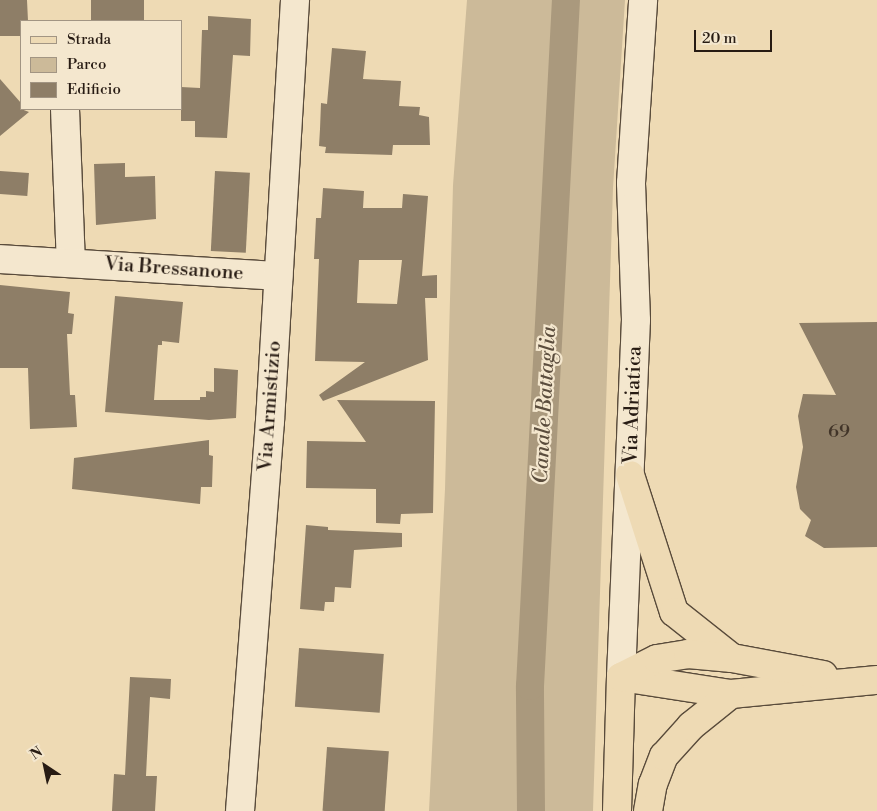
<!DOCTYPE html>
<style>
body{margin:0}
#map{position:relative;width:877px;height:811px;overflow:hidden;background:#eedab4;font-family:"Libre Bodoni",serif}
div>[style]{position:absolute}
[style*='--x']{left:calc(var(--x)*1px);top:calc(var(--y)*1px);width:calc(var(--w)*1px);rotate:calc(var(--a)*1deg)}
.green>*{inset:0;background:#ccba99}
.canal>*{height:28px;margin:-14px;padding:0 14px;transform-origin:14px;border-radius:14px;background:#aa997d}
.building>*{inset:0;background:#8e7e67;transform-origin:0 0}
.roads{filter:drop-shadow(1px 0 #594b3b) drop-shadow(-1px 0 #594b3b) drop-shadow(0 1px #594b3b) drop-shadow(0 -1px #594b3b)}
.minor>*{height:28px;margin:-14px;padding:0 14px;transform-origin:14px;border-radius:14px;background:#f4e7ce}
.tertiary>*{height:28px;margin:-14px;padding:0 14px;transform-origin:14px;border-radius:14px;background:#f4e7ce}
.secondary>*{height:28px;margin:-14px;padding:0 14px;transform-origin:14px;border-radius:14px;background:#f4e7ce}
.primary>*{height:28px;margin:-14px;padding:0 14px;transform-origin:14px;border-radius:14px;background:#eedab4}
.trunk>*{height:28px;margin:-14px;padding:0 14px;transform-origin:14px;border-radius:14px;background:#eedab4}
span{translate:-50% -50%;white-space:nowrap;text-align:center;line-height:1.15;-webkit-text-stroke:4.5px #f4e7ce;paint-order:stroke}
.number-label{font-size:18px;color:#413428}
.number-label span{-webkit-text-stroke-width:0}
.street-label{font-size:20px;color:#271b13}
.water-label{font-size:21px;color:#5b4d3d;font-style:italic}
.legend{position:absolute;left:20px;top:20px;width:162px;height:90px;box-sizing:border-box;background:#f4e7ce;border:1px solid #a29583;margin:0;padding:6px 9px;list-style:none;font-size:15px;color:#271b13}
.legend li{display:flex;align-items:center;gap:10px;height:25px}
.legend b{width:25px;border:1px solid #a29583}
.north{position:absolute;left:20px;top:741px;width:50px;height:50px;-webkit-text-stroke:4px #f4e7ce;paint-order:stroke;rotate:326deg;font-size:14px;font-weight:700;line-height:20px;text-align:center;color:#271b13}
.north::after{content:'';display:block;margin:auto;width:18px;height:22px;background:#271b13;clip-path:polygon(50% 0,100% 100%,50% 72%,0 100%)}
.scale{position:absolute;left:694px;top:30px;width:78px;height:22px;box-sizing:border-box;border:2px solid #271b13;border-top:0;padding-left:6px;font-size:15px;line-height:18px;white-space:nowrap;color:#271b13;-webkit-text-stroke:4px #f4e7ce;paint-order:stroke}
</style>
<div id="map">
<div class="green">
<div style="clip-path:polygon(467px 0,625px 0,613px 188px,593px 811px,429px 811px,445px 489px,453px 185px)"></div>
</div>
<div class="canal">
<div style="--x:531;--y:811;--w:125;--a:-90.5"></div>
<div style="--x:530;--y:686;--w:687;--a:-87"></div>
</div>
<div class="building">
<div style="clip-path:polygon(0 0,27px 0,28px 21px,21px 21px,21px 36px,0 36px)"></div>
<div style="left:91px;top:0;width:53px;height:21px"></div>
<div style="clip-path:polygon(208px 16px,251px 19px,250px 56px,233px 55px,227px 138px,195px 137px,195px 121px,181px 121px,181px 87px,200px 88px,202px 30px,208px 30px)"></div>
<div style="clip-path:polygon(332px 48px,366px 51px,363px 79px,401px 81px,399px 106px,420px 107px,419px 115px,429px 117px,430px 145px,393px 145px,392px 155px,325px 153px,326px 147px,319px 146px,320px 129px,321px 103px,327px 104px)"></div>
<div style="clip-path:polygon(0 79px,21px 103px,21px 109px,29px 112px,0 136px)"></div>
<div style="clip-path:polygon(125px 163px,125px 177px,155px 176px,156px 219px,96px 225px,94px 164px)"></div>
<div style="left:0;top:171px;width:29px;height:23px;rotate:4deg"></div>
<div style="left:215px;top:171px;width:35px;height:80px;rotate:3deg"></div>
<div style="clip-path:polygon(evenodd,323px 188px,364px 191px,363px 208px,402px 208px,403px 194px,428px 196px,422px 276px,437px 275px,437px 298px,425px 298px,428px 360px,323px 401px,319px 395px,365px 362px,315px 361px,319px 259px,314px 259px,316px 218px,321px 218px,323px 188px,359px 260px,402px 260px,397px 304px,357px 303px,359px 260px)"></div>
<div style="clip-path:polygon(0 285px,70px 292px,68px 313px,74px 314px,72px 334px,67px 334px,70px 395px,75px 395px,77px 427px,30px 429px,28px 368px,0 368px)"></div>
<div style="clip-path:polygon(115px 296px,183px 302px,179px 343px,162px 341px,162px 345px,158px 345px,154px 400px,200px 400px,200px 397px,206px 397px,206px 391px,214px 392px,214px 368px,238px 370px,236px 418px,209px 420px,105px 412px)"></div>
<div style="clip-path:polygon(877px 322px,877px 547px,824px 548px,805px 536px,811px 520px,800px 509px,796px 487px,803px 447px,798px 416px,803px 394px,836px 395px,799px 323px)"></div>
<div style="clip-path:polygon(337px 400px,435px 401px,433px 513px,401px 514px,400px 524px,376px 523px,376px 489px,306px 488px,307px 441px,366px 442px)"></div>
<div style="clip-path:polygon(209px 440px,209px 455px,213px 456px,212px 487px,201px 487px,200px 504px,72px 489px,74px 458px)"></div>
<div style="clip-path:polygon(306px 525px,328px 527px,328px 530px,402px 533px,402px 547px,354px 550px,351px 588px,335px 587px,334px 602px,325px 602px,324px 611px,300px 609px)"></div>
<div style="left:299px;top:648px;width:85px;height:59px;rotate:4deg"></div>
<div style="clip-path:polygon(130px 677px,171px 679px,170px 699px,150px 697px,146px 776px,157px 776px,155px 811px,112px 811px,114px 774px,125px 775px)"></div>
<div style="left:327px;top:747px;width:62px;height:64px;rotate:4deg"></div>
</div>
<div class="roads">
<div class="minor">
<div style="--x:65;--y:109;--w:153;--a:87.8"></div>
<div style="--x:0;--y:259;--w:279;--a:3.5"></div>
</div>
<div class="tertiary">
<div style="--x:240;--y:811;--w:391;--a:-85.6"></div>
<div style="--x:270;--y:421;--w:422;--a:-86.6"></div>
</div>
<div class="secondary">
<div style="--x:621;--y:677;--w:357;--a:-87.6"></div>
<div style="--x:636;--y:320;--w:137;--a:-92.1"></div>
<div style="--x:631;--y:183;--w:183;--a:-86.2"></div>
</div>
<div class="primary">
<div style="--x:617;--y:811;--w:134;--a:-88.3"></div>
</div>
<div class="trunk">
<div style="--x:630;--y:475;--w:144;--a:72.2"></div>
<div style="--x:674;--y:612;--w:74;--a:38.4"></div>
<div style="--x:621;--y:677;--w:111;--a:8.8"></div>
<div style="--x:731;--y:694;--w:147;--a:-5.5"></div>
<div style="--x:621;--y:677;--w:40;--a:-26.6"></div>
<div style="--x:657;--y:659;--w:31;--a:-9"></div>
<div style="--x:688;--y:654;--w:44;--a:5.2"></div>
<div style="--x:732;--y:658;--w:93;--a:10.6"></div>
<div style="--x:648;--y:811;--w:27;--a:-80"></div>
<div style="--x:653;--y:784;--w:30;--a:-69"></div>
<div style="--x:664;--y:756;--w:40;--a:-48"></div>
<div style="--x:691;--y:726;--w:51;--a:-38.7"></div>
</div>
</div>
<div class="number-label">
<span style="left:839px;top:432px">69</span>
</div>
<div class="street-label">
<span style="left:174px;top:269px;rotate:4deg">Via Bressanone</span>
<span style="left:633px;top:405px;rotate:-88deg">Via Adriatica</span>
<span style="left:270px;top:406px;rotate:-86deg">Via Armistizio</span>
</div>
<div class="water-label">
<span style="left:545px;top:405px;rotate:-87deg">Canale Battaglia</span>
</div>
<ul class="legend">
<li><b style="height:6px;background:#eedab4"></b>Strada</li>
<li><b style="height:14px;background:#ccba99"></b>Parco</li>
<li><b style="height:14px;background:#8e7e67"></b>Edificio</li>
</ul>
<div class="north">N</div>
<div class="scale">20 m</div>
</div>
